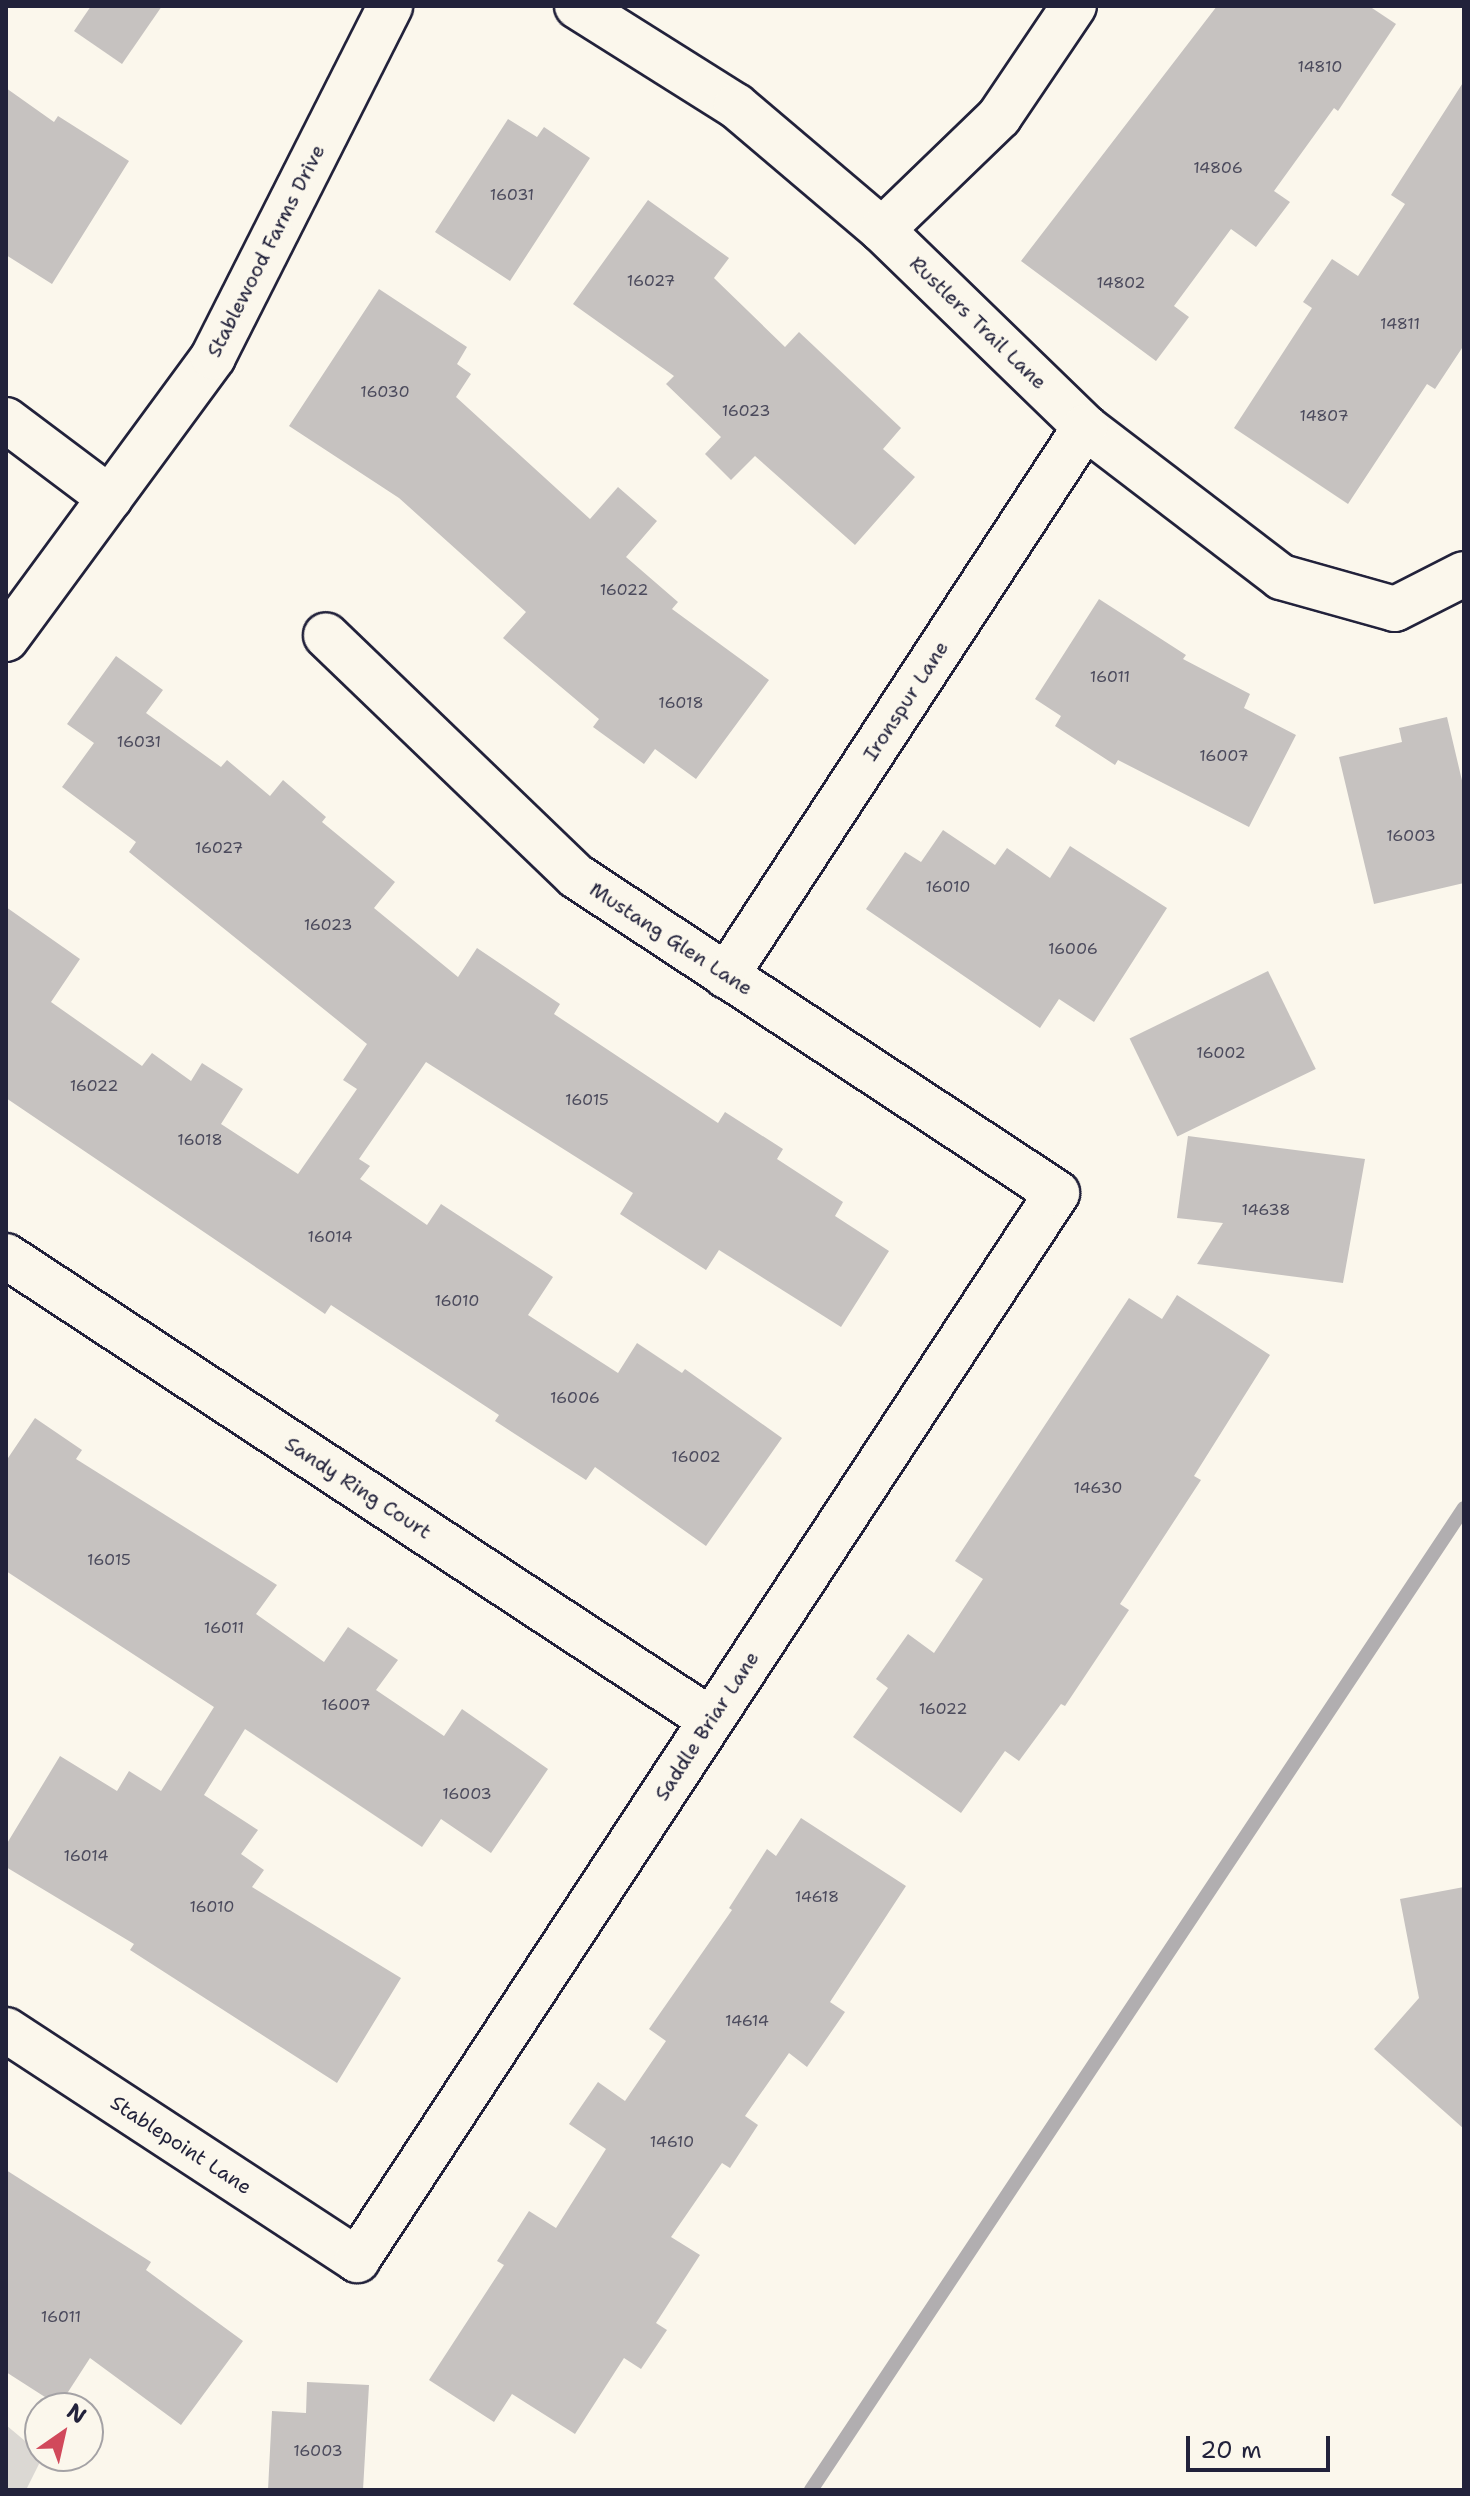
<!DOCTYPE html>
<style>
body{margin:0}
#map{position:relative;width:1470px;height:2496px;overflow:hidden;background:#fbf7ec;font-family:"Shantell Sans",sans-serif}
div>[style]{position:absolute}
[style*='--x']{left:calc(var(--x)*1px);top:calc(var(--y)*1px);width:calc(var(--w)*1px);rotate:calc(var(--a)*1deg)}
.green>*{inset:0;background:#dbd8d3}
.stream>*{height:14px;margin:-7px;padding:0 7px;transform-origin:7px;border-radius:7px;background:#b1aeb0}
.building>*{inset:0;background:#c6c2c0;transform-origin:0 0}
.roads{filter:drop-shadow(2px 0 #22223b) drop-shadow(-2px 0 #22223b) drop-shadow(0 2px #22223b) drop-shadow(0 -2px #22223b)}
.minor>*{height:44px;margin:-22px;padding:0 22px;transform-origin:22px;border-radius:22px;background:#fbf7ec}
span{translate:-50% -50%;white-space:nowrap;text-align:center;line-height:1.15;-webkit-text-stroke:7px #fbf7ec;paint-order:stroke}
.number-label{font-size:16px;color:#4b4a5c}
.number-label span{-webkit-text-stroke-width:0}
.street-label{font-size:20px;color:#22223b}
.frame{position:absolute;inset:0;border:8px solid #22223b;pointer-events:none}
.north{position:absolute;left:24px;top:2392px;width:80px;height:80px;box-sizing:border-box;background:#fbf7ec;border:2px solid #a4a2a5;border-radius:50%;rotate:34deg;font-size:22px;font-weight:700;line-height:32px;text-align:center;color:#22223b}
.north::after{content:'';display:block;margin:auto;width:28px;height:36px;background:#d1495b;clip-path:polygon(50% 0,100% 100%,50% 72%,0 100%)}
.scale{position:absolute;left:1186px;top:2436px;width:144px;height:36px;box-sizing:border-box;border:4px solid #22223b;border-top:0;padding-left:10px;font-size:24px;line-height:28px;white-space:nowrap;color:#22223b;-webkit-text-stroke:6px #fbf7ec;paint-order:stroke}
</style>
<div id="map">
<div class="green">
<div style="clip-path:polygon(6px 2425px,43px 2456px,26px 2490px,6px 2490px)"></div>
</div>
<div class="stream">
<div style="--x:811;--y:2490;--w:1179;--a:-56.38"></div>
</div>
<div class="building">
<div style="clip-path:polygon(91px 6px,162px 6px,122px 64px,74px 31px)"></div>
<div style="clip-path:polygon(1217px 6px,1369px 6px,1396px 24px,1338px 111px,1334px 108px,1274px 191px,1290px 202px,1256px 247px,1231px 229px,1174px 306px,1189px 317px,1156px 361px,1021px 261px)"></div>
<div style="clip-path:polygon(1464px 81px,1464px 345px,1435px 389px,1427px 384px,1348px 504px,1234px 428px,1312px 308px,1303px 302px,1332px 259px,1358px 276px,1405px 204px,1391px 195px)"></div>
<div style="clip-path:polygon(6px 88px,54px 122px,58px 116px,129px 161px,52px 284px,6px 255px)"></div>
<div style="clip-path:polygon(508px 119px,537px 137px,544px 127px,590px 158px,510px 281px,435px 232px)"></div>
<div style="clip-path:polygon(648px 200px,729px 258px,714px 278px,785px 347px,799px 332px,901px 428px,883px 449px,915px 477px,855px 545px,755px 456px,731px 480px,705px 454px,721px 437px,666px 384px,674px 376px,573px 304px)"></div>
<div style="clip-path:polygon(379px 289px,467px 347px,457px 364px,471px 374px,456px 397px,590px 519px,618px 487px,657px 521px,626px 557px,678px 602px,672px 609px,769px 680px,696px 779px,655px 749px,644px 764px,593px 727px,599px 719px,503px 638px,526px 612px,399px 498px,289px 426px)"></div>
<div style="clip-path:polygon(1099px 599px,1186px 655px,1183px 659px,1250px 694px,1244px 708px,1296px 735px,1249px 827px,1118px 760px,1115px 765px,1055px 726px,1061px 716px,1035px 699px)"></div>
<div style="clip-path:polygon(116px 656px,163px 690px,146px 713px,221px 767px,227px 760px,270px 796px,283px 780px,326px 817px,322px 822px,395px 882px,374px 908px,458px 977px,477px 948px,560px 1004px,554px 1014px,718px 1123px,725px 1112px,783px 1149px,777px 1159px,843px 1202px,835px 1216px,889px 1251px,841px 1327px,719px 1250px,706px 1270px,620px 1214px,633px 1193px,426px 1062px,359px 1159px,370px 1166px,360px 1179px,427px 1225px,441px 1204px,553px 1277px,528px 1315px,618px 1373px,637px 1343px,682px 1373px,685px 1369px,782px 1438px,706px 1546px,595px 1467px,586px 1480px,495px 1421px,499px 1415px,331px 1305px,325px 1314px,6px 1098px,6px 907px,80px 959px,51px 1002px,142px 1066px,152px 1053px,191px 1081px,202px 1063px,243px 1089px,221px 1124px,298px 1174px,357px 1089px,343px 1080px,367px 1044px,129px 852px,136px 842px,62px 787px,94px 743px,67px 724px)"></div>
<div style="clip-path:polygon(1447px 717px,1464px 789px,1464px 883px,1374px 904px,1339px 757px,1402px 742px,1399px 728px)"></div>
<div style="clip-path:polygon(943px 830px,995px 865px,1007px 848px,1050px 878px,1070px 846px,1167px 908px,1094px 1022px,1059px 999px,1040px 1028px,866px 909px,905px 852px,921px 862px)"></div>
<div style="left:1268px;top:971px;width:109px;height:154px;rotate:64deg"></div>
<div style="clip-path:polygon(1188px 1136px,1365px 1159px,1343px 1283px,1197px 1264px,1223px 1223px,1177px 1218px)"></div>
<div style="clip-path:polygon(1177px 1295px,1270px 1355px,1194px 1476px,1201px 1480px,1120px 1604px,1129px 1610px,1065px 1706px,1061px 1704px,1019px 1761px,1005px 1751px,961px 1813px,853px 1737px,888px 1688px,876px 1679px,908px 1634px,934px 1653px,983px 1579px,955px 1561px,1129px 1298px,1162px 1319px)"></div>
<div style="clip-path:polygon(35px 1418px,82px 1450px,76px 1459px,277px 1585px,256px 1614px,324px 1662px,348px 1627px,398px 1660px,376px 1690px,444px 1736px,462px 1709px,548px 1769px,491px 1853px,441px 1819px,422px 1847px,245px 1729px,204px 1795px,258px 1830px,241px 1854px,264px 1870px,252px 1887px,401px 1978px,337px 2083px,130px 1950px,134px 1944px,6px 1867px,6px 1845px,60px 1756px,117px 1791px,129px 1771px,161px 1791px,214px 1707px,6px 1571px,6px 1461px)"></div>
<div style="clip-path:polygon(801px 1818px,906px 1886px,830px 2002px,845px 2012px,807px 2067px,789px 2053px,745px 2116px,758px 2125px,730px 2168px,722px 2163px,671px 2237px,700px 2255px,656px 2323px,667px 2330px,641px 2369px,624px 2358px,575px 2434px,512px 2394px,494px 2422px,429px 2380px,504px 2265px,497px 2261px,529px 2211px,556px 2228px,606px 2149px,569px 2124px,598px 2082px,625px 2101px,666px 2041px,649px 2029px,732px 1910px,729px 1908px,767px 1849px,776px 1856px)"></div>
<div style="clip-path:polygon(1464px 1887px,1464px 2129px,1374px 2049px,1419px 1998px,1400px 1899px)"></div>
<div style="clip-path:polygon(6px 2170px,151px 2262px,146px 2270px,243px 2341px,181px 2425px,90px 2358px,59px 2406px,6px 2372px)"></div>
<div style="clip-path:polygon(307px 2382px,369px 2385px,363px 2490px,268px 2490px,272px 2411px,306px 2413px)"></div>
</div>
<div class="roads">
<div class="minor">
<div style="--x:577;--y:6;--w:188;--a:32.2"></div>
<div style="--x:736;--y:106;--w:192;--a:40.3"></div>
<div style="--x:882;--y:230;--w:283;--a:44.1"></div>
<div style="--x:1085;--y:427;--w:247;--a:37.4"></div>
<div style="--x:1281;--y:577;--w:118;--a:15.7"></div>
<div style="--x:1395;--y:609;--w:77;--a:-26.9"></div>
<div style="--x:882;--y:230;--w:163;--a:-44"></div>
<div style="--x:999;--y:117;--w:134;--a:-56"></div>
<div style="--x:6;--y:420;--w:130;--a:36.9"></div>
<div style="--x:6;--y:639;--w:350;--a:-53.7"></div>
<div style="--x:213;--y:357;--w:393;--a:-63.2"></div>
<div style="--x:726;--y:976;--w:656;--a:-56.82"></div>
<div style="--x:6;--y:1256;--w:844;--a:33.35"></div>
<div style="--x:6;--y:2030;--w:420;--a:33.2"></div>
<div style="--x:357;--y:2260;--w:1276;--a:-56.73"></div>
<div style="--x:1057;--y:1193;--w:576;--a:-146.61"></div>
<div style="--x:576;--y:876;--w:347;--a:-136.1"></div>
</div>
</div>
<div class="number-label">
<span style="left:1320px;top:67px">14810</span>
<span style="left:1218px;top:168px">14806</span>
<span style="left:512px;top:195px">16031</span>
<span style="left:651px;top:281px">16027</span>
<span style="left:1121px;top:283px">14802</span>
<span style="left:1400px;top:324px">14811</span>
<span style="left:385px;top:392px">16030</span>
<span style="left:746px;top:411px">16023</span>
<span style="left:1324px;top:416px">14807</span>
<span style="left:624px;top:590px">16022</span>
<span style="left:1110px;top:677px">16011</span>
<span style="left:681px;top:703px">16018</span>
<span style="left:139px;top:742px">16031</span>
<span style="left:1224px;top:756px">16007</span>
<span style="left:1411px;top:836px">16003</span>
<span style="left:219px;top:848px">16027</span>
<span style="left:948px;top:887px">16010</span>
<span style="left:328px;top:925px">16023</span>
<span style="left:1073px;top:949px">16006</span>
<span style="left:1221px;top:1053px">16002</span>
<span style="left:94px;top:1086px">16022</span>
<span style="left:587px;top:1100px">16015</span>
<span style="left:200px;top:1140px">16018</span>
<span style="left:1266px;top:1210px">14638</span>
<span style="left:330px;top:1237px">16014</span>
<span style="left:457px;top:1301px">16010</span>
<span style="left:575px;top:1398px">16006</span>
<span style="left:696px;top:1457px">16002</span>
<span style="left:1098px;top:1488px">14630</span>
<span style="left:109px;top:1560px">16015</span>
<span style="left:224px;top:1628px">16011</span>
<span style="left:346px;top:1705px">16007</span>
<span style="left:943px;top:1709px">16022</span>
<span style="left:467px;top:1794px">16003</span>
<span style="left:86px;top:1856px">16014</span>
<span style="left:817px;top:1897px">14618</span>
<span style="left:212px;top:1907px">16010</span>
<span style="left:747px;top:2021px">14614</span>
<span style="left:672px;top:2142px">14610</span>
<span style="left:61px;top:2317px">16011</span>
<span style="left:318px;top:2451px">16003</span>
</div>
<div class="street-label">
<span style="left:266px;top:251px;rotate:-63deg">Stablewood Farms Drive</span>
<span style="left:978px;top:323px;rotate:44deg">Rustlers Trail Lane</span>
<span style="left:906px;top:701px;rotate:-57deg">Ironspur Lane</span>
<span style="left:671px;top:939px;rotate:33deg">Mustang Glen Lane</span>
<span style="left:358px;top:1488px;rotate:33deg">Sandy Ring Court</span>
<span style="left:707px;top:1726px;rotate:-57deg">Saddle Briar Lane</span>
<span style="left:181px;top:2145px;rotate:33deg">Stablepoint Lane</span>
</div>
<div class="frame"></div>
<div class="north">N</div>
<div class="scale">20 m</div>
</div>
